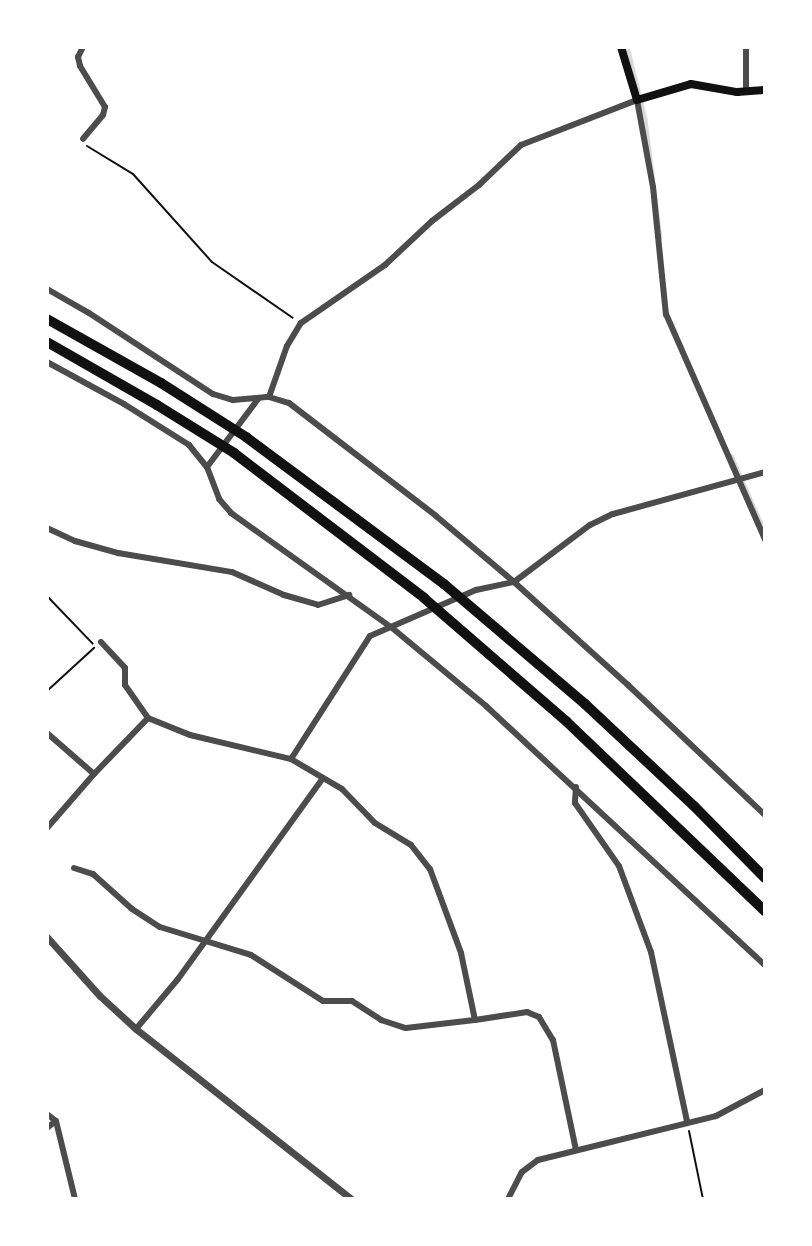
<!DOCTYPE html>
<style>
body{margin:0}
#map{position:relative;width:812px;height:1246px;overflow:hidden;background:#fff;font-family:Roboto,sans-serif}
div>[style]{position:absolute}
[style*='--x']{left:calc(var(--x)*1px);top:calc(var(--y)*1px);width:calc(var(--w)*1px);rotate:calc(var(--a)*1deg)}
.stream>*{height:3.5px;margin:-1.75px;padding:0 1.75px;transform-origin:1.75px;border-radius:1.75px;background:#d9d9d9}
.path>*{height:2px;margin:-1px;padding:0 1px;transform-origin:1px;border-radius:1px;background:#111}
.minor>*{height:6px;margin:-3px;padding:0 3px;transform-origin:3px;border-radius:3px;background:#4c4c4c}
.tertiary>*{height:7px;margin:-3.5px;padding:0 3.5px;transform-origin:3.5px;border-radius:3.5px;background:#4c4c4c}
.secondary>*{height:8px;margin:-4px;padding:0 4px;transform-origin:4px;border-radius:4px;background:#111}
.motorway>*{height:10px;margin:-5px;padding:0 5px;transform-origin:5px;border-radius:5px;background:#111}
span{translate:-50% -50%;white-space:nowrap;text-align:center;line-height:1.15;-webkit-text-stroke:7px #fff;paint-order:stroke}
.frame{position:absolute;inset:0;border:49px solid #fff;pointer-events:none}
</style>
<div id="map">
<div class="stream">
<div style="--x:628;--y:47;--w:75;--a:76.1"></div>
<div style="--x:646;--y:120;--w:119;--a:82.8"></div>
<div style="--x:732;--y:456;--w:82;--a:66.3"></div>
</div>
<div class="path">
<div style="--x:87;--y:146;--w:54;--a:31.3"></div>
<div style="--x:133;--y:174;--w:118;--a:48.1"></div>
<div style="--x:212;--y:262;--w:98;--a:34.7"></div>
<div style="--x:47;--y:596;--w:66;--a:46.2"></div>
<div style="--x:47;--y:691;--w:64;--a:-42.5"></div>
<div style="--x:689;--y:1131;--w:69;--a:78.4"></div>
</div>
<div class="minor">
<div style="--x:83;--y:47;--w:11;--a:117"></div>
<div style="--x:78;--y:57;--w:9;--a:77"></div>
<div style="--x:80;--y:66;--w:48;--a:58.6"></div>
<div style="--x:105;--y:107;--w:8;--a:104"></div>
<div style="--x:103;--y:115;--w:31;--a:130"></div>
<div style="--x:746;--y:47;--w:45;--a:90"></div>
<div style="--x:47;--y:289;--w:48;--a:29.7"></div>
<div style="--x:89;--y:313;--w:148;--a:33.2"></div>
<div style="--x:213;--y:394;--w:21;--a:17"></div>
<div style="--x:233;--y:400;--w:36;--a:-5"></div>
<div style="--x:269;--y:397;--w:21;--a:17"></div>
<div style="--x:289;--y:403;--w:185;--a:37.5"></div>
<div style="--x:436;--y:516;--w:102;--a:40.2"></div>
<div style="--x:514;--y:582;--w:154;--a:42.1"></div>
<div style="--x:628;--y:685;--w:189;--a:43.5"></div>
<div style="--x:47;--y:362;--w:88;--a:28.6"></div>
<div style="--x:124;--y:404;--w:77;--a:32.2"></div>
<div style="--x:189;--y:445;--w:28;--a:51"></div>
<div style="--x:207;--y:467;--w:34;--a:69"></div>
<div style="--x:219;--y:499;--w:18;--a:49"></div>
<div style="--x:231;--y:513;--w:196;--a:35.5"></div>
<div style="--x:391;--y:627;--w:124;--a:39.7"></div>
<div style="--x:486;--y:706;--w:381;--a:42.9"></div>
<div style="--x:269;--y:397;--w:54;--a:-70.6"></div>
<div style="--x:287;--y:346;--w:27;--a:-59"></div>
<div style="--x:301;--y:323;--w:102;--a:-34.6"></div>
<div style="--x:385;--y:265;--w:64;--a:-43.1"></div>
<div style="--x:432;--y:221;--w:59;--a:-37.5"></div>
<div style="--x:479;--y:185;--w:58;--a:-43.6"></div>
<div style="--x:521;--y:145;--w:124;--a:-21.2"></div>
<div style="--x:637;--y:100;--w:88;--a:79.6"></div>
<div style="--x:653;--y:187;--w:128;--a:84.2"></div>
<div style="--x:666;--y:314;--w:247;--a:66.3"></div>
<div style="--x:207;--y:467;--w:85;--a:-53.1"></div>
<div style="--x:47;--y:528;--w:31;--a:25"></div>
<div style="--x:75;--y:541;--w:45;--a:15.6"></div>
<div style="--x:118;--y:553;--w:116;--a:9.5"></div>
<div style="--x:232;--y:572;--w:57;--a:23.9"></div>
<div style="--x:284;--y:595;--w:35;--a:16"></div>
<div style="--x:318;--y:605;--w:33;--a:-18"></div>
<div style="--x:101;--y:642;--w:35;--a:47"></div>
<div style="--x:125;--y:668;--w:17;--a:90"></div>
<div style="--x:125;--y:685;--w:40;--a:55.1"></div>
<div style="--x:47;--y:733;--w:62;--a:41.1"></div>
<div style="--x:291;--y:759;--w:146;--a:-57.3"></div>
<div style="--x:370;--y:636;--w:116;--a:-23.5"></div>
<div style="--x:476;--y:590;--w:39;--a:-12"></div>
<div style="--x:514;--y:582;--w:95;--a:-36.9"></div>
<div style="--x:590;--y:525;--w:25;--a:-26"></div>
<div style="--x:613;--y:514;--w:158;--a:-15.4"></div>
<div style="--x:576;--y:787;--w:16;--a:94"></div>
<div style="--x:575;--y:803;--w:77;--a:55.1"></div>
<div style="--x:619;--y:866;--w:92;--a:69.6"></div>
<div style="--x:651;--y:952;--w:173;--a:78"></div>
<div style="--x:47;--y:828;--w:72;--a:-49"></div>
<div style="--x:94;--y:774;--w:78;--a:-46"></div>
<div style="--x:148;--y:718;--w:45;--a:22"></div>
<div style="--x:190;--y:735;--w:104;--a:13.4"></div>
<div style="--x:291;--y:759;--w:59;--a:30.5"></div>
<div style="--x:342;--y:789;--w:47;--a:45.9"></div>
<div style="--x:375;--y:823;--w:42;--a:31.4"></div>
<div style="--x:411;--y:845;--w:31;--a:52"></div>
<div style="--x:430;--y:869;--w:90;--a:69.7"></div>
<div style="--x:461;--y:953;--w:68;--a:78.2"></div>
<div style="--x:475;--y:1020;--w:53;--a:-8.7"></div>
<div style="--x:527;--y:1012;--w:13;--a:23"></div>
<div style="--x:539;--y:1017;--w:27;--a:59"></div>
<div style="--x:553;--y:1040;--w:112;--a:78.2"></div>
<div style="--x:74;--y:868;--w:20;--a:18"></div>
<div style="--x:93;--y:874;--w:52;--a:41.9"></div>
<div style="--x:132;--y:909;--w:33;--a:33"></div>
<div style="--x:160;--y:927;--w:95;--a:17.1"></div>
<div style="--x:251;--y:955;--w:85;--a:32.6"></div>
<div style="--x:323;--y:1001;--w:29;--a:0"></div>
<div style="--x:352;--y:1001;--w:35;--a:33"></div>
<div style="--x:381;--y:1020;--w:26;--a:18"></div>
<div style="--x:406;--y:1028;--w:69;--a:-6.6"></div>
<div style="--x:136;--y:1029;--w:65;--a:-50"></div>
<div style="--x:178;--y:979;--w:246;--a:-54.2"></div>
<div style="--x:47;--y:1114;--w:11;--a:38"></div>
<div style="--x:56;--y:1121;--w:80;--a:76.3"></div>
<div style="--x:47;--y:1128;--w:11;--a:-38"></div>
<div style="--x:508;--y:1199;--w:30;--a:-63"></div>
<div style="--x:522;--y:1172;--w:20;--a:-37"></div>
<div style="--x:538;--y:1160;--w:183;--a:-13.9"></div>
<div style="--x:716;--y:1116;--w:55;--a:-28"></div>
</div>
<div class="tertiary">
<div style="--x:47;--y:937;--w:79;--a:48.1"></div>
<div style="--x:100;--y:996;--w:49;--a:42.5"></div>
<div style="--x:136;--y:1029;--w:274;--a:38.3"></div>
</div>
<div class="secondary">
<div style="--x:621;--y:47;--w:55;--a:73.2"></div>
<div style="--x:637;--y:100;--w:56;--a:-16.5"></div>
<div style="--x:691;--y:84;--w:47;--a:9.9"></div>
<div style="--x:737;--y:92;--w:28;--a:-4"></div>
</div>
<div class="motorway">
<div style="--x:47;--y:319;--w:131;--a:29.3"></div>
<div style="--x:161;--y:383;--w:101;--a:32.4"></div>
<div style="--x:246;--y:437;--w:247;--a:36.6"></div>
<div style="--x:444;--y:584;--w:185;--a:40.4"></div>
<div style="--x:585;--y:704;--w:149;--a:43.1"></div>
<div style="--x:694;--y:806;--w:101;--a:45.4"></div>
<div style="--x:47;--y:342;--w:127;--a:29.8"></div>
<div style="--x:157;--y:405;--w:91;--a:31.9"></div>
<div style="--x:234;--y:453;--w:239;--a:37.3"></div>
<div style="--x:424;--y:598;--w:189;--a:40.9"></div>
<div style="--x:567;--y:722;--w:274;--a:43.7"></div>
</div>
<div class="frame"></div>
</div>
